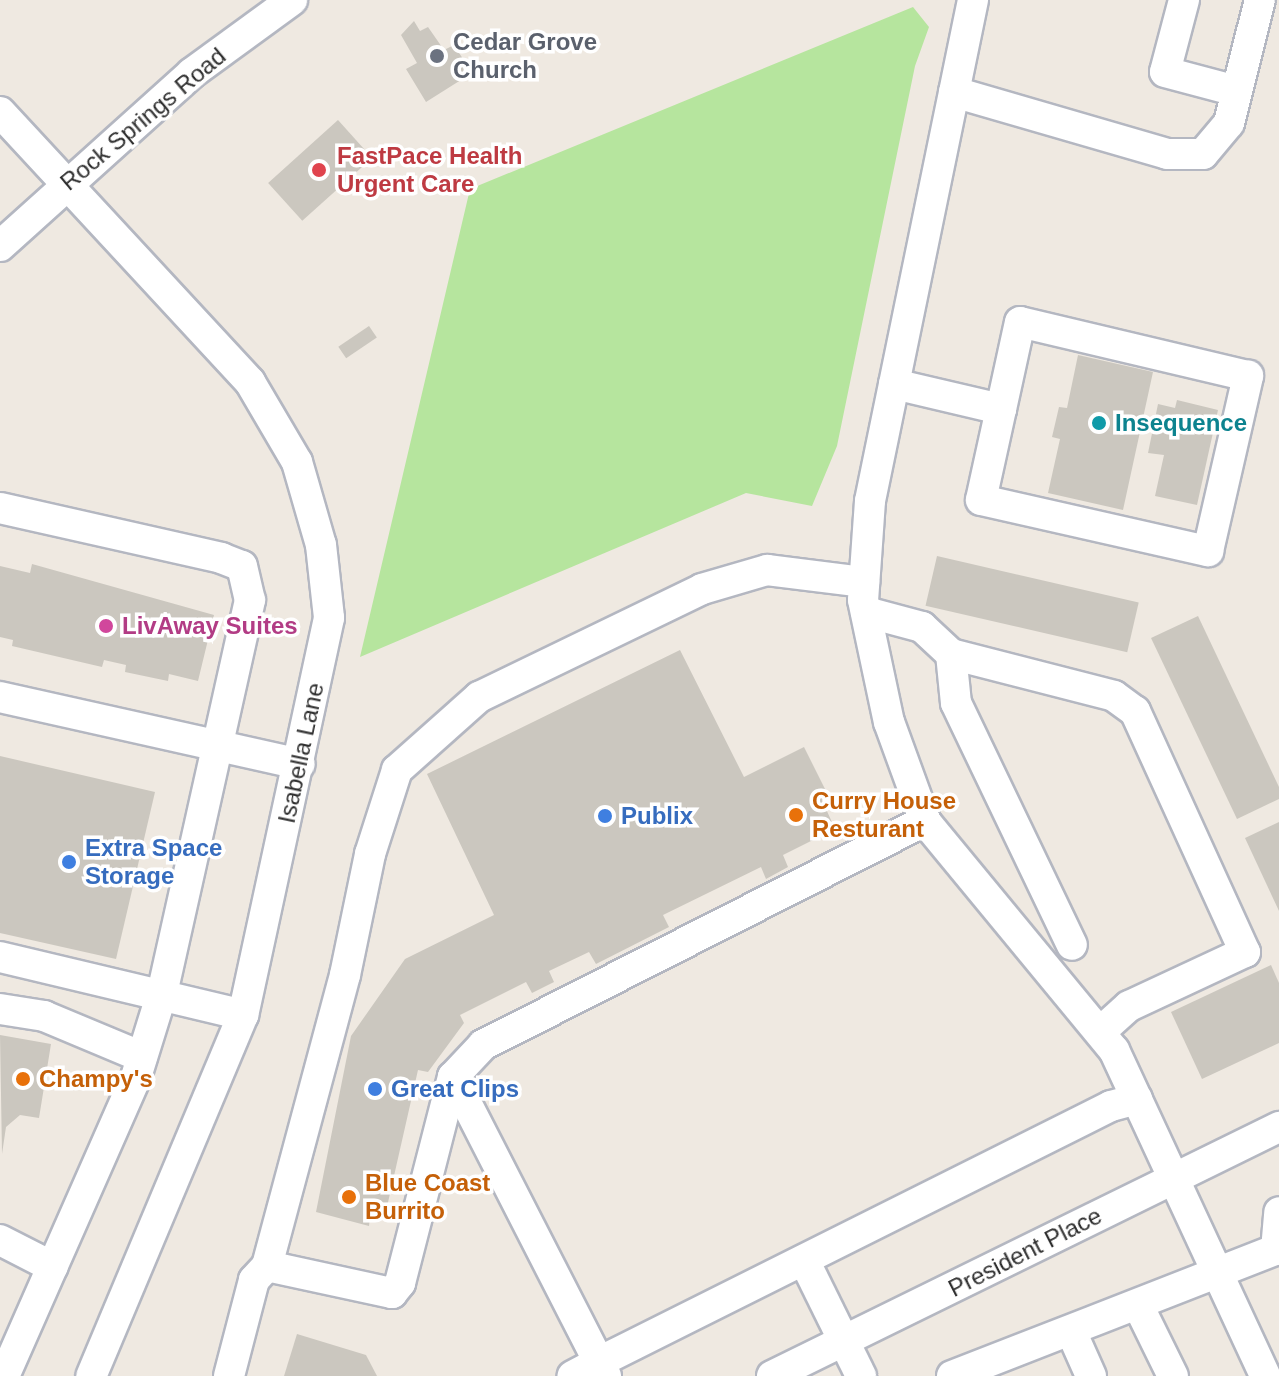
<!DOCTYPE html>
<style>
body{margin:0}
#map{position:relative;width:1279px;height:1376px;overflow:hidden;background:#efe9e1;font-family:Arial,sans-serif}
div>[style]{position:absolute}
[style*='--x']{left:calc(var(--x)*1px);top:calc(var(--y)*1px);width:calc(var(--w)*1px);rotate:calc(var(--a)*1deg)}
.green>*{inset:0;background:#b6e59e}
.building>*{inset:0;background:#cbc7bf;transform-origin:0 0}
.roads{filter:drop-shadow(2px 0 #b4b7c1) drop-shadow(-2px 0 #b4b7c1) drop-shadow(0 2px #b4b7c1) drop-shadow(0 -2px #b4b7c1)}
.minor>*{height:30px;margin:-15px;padding:0 15px;transform-origin:15px;border-radius:15px;background:#fff}
.dots>*{width:22px;height:22px;translate:-50% -50%;box-sizing:border-box;border:4px solid #fff;border-radius:50%}
span{translate:-50% -50%;white-space:nowrap;text-align:center;line-height:1.15;-webkit-text-stroke:7px #fff;paint-order:stroke}
.worship-label{font-size:24px;color:#5b616d;font-weight:700}
.left{translate:0 -50%;text-align:left}
.street-label{font-size:24px;color:#2e2e2e}
.health-label{font-size:24px;color:#be3a42;font-weight:700}
.culture-label{font-size:24px;color:#0d838f;font-weight:700}
.hotel-label{font-size:24px;color:#b23c85;font-weight:700}
.food-label{font-size:24px;color:#c56008;font-weight:700}
.shop-label{font-size:24px;color:#366cbe;font-weight:700}
</style>
<div id="map">
<div class="green">
<div style="clip-path:polygon(913px 7px,929px 27px,915px 66px,837px 446px,812px 506px,746px 493px,360px 657px,470px 189px)"></div>
</div>
<div class="building">
<div style="clip-path:polygon(414px 21px,420px 31px,428px 27px,444px 50px,454px 45px,472px 73px,426px 102px,406px 69px,417px 63px,401px 35px)"></div>
<div style="left:338px;top:120px;width:51px;height:94px;rotate:48deg"></div>
<div style="left:369px;top:326px;width:14px;height:37px;rotate:56deg"></div>
<div style="clip-path:polygon(1078px 355px,1153px 372px,1123px 510px,1048px 493px,1060px 439px,1052px 437px,1059px 407px,1067px 408px)"></div>
<div style="clip-path:polygon(1177px 400px,1218px 410px,1197px 505px,1155px 496px,1164px 455px,1148px 453px,1158px 404px,1175px 408px)"></div>
<div style="left:937px;top:556px;width:207px;height:51px;rotate:13deg"></div>
<div style="clip-path:polygon(32px 564px,214px 615px,198px 681px,169px 674px,168px 681px,125px 672px,126px 665px,104px 660px,102px 667px,12px 646px,13px 640px,0 637px,0 566px,30px 573px)"></div>
<div style="clip-path:polygon(1198px 616px,1279px 787px,1279px 799px,1237px 819px,1151px 638px)"></div>
<div style="clip-path:polygon(680px 650px,744px 777px,804px 747px,829px 797px,822px 800px,835px 829px,783px 855px,788px 867px,766px 879px,761px 867px,663px 915px,669px 927px,596px 964px,589px 952px,549px 971px,554px 982px,532px 993px,526px 982px,460px 1015px,464px 1023px,428px 1072px,418px 1070px,384px 1220px,370px 1217px,369px 1226px,316px 1212px,351px 1036px,405px 959px,494px 915px,427px 774px)"></div>
<div style="clip-path:polygon(0 756px,155px 792px,116px 959px,0 933px)"></div>
<div style="clip-path:polygon(1279px 822px,1279px 911px,1245px 838px)"></div>
<div style="clip-path:polygon(1271px 965px,1279px 983px,1279px 1043px,1202px 1079px,1171px 1012px)"></div>
<div style="clip-path:polygon(0 1035px,51px 1044px,39px 1118px,20px 1115px,6px 1127px,2px 1154px)"></div>
<div style="clip-path:polygon(297px 1334px,366px 1355px,377px 1376px,284px 1376px)"></div>
</div>
<div class="roads">
<div class="minor">
<div style="--x:973;--y:0;--w:511;--a:101.62"></div>
<div style="--x:870;--y:501;--w:99;--a:94"></div>
<div style="--x:863;--y:600;--w:125;--a:78"></div>
<div style="--x:889;--y:722;--w:105;--a:70"></div>
<div style="--x:925;--y:821;--w:297;--a:50.5"></div>
<div style="--x:1114;--y:1050;--w:359;--a:65.1"></div>
<div style="--x:1184;--y:0;--w:74;--a:104.8"></div>
<div style="--x:1165;--y:72;--w:74;--a:14.8"></div>
<div style="--x:954;--y:92;--w:222;--a:16.2"></div>
<div style="--x:1167;--y:154;--w:36;--a:0"></div>
<div style="--x:1203;--y:154;--w:40;--a:-50"></div>
<div style="--x:1229;--y:123;--w:127;--a:-75.9"></div>
<div style="--x:0;--y:112;--w:368;--a:47.2"></div>
<div style="--x:250;--y:382;--w:93;--a:59.6"></div>
<div style="--x:297;--y:462;--w:86;--a:73.9"></div>
<div style="--x:321;--y:545;--w:73;--a:83.7"></div>
<div style="--x:329;--y:618;--w:406;--a:102.2"></div>
<div style="--x:243;--y:1015;--w:392;--a:112.8"></div>
<div style="--x:0;--y:246;--w:258;--a:-42"></div>
<div style="--x:192;--y:73;--w:124;--a:-36.1"></div>
<div style="--x:894;--y:384;--w:110;--a:13.2"></div>
<div style="--x:1001;--y:409;--w:93;--a:102.4"></div>
<div style="--x:981;--y:500;--w:233;--a:12.7"></div>
<div style="--x:1208;--y:551;--w:180;--a:-77.1"></div>
<div style="--x:1248;--y:376;--w:234;--a:-166.7"></div>
<div style="--x:1020;--y:322;--w:89;--a:102.3"></div>
<div style="--x:0;--y:508;--w:227;--a:12.7"></div>
<div style="--x:221;--y:558;--w:22;--a:21"></div>
<div style="--x:242;--y:566;--w:35;--a:77"></div>
<div style="--x:250;--y:600;--w:403;--a:102.6"></div>
<div style="--x:162;--y:993;--w:88;--a:107.2"></div>
<div style="--x:136;--y:1077;--w:327;--a:113.8"></div>
<div style="--x:866;--y:612;--w:58;--a:15"></div>
<div style="--x:922;--y:627;--w:40;--a:43"></div>
<div style="--x:951;--y:654;--w:168;--a:14.4"></div>
<div style="--x:1114;--y:696;--w:26;--a:36"></div>
<div style="--x:1135;--y:711;--w:265;--a:65.5"></div>
<div style="--x:1245;--y:952;--w:128;--a:155"></div>
<div style="--x:1129;--y:1006;--w:39;--a:138"></div>
<div style="--x:951;--y:654;--w:49;--a:84.2"></div>
<div style="--x:956;--y:703;--w:268;--a:64.4"></div>
<div style="--x:0;--y:697;--w:307;--a:12.6"></div>
<div style="--x:0;--y:957;--w:250;--a:13.4"></div>
<div style="--x:0;--y:1009;--w:45;--a:9"></div>
<div style="--x:44;--y:1016;--w:106;--a:22.7"></div>
<div style="--x:453;--y:1077;--w:320;--a:62.9"></div>
<div style="--x:599;--y:1362;--w:30;--a:152"></div>
<div style="--x:0;--y:1240;--w:59;--a:27"></div>
<div style="--x:804;--y:1260;--w:129;--a:63.8"></div>
<div style="--x:267;--y:1266;--w:301;--a:-75"></div>
<div style="--x:345;--y:975;--w:124;--a:-78.3"></div>
<div style="--x:370;--y:854;--w:88;--a:-72.2"></div>
<div style="--x:397;--y:770;--w:110;--a:-41.7"></div>
<div style="--x:479;--y:697;--w:248;--a:-25.8"></div>
<div style="--x:702;--y:589;--w:68;--a:-16.3"></div>
<div style="--x:767;--y:570;--w:98;--a:7.1"></div>
<div style="--x:1138;--y:1305;--w:79;--a:63.8"></div>
<div style="--x:1071;--y:1331;--w:49;--a:66"></div>
<div style="--x:229;--y:1376;--w:99;--a:-75.4"></div>
<div style="--x:254;--y:1280;--w:19;--a:-47"></div>
<div style="--x:267;--y:1266;--w:128;--a:12.2"></div>
<div style="--x:392;--y:1293;--w:13;--a:-51"></div>
<div style="--x:400;--y:1283;--w:213;--a:-75.6"></div>
<div style="--x:453;--y:1077;--w:44;--a:-46.8"></div>
<div style="--x:483;--y:1045;--w:496;--a:-26.9"></div>
<div style="--x:606;--y:1376;--w:16;--a:-117"></div>
<div style="--x:599;--y:1362;--w:572;--a:-26.57"></div>
<div style="--x:1111;--y:1106;--w:27;--a:-15"></div>
<div style="--x:772;--y:1376;--w:565;--a:-26.16"></div>
<div style="--x:952;--y:1376;--w:348;--a:-21.3"></div>
<div style="--x:1276;--y:1250;--w:38;--a:-85"></div>
</div>
</div>
<div class="dots">
<div style="left:437px;top:56px;background:#6b7280"></div>
<div style="left:319px;top:170px;background:#e0444e"></div>
<div style="left:1099px;top:423px;background:#0f9aa8"></div>
<div style="left:106px;top:626px;background:#d1479c"></div>
<div style="left:796px;top:815px;background:#e8710a"></div>
<div style="left:605px;top:816px;background:#3f7fe0"></div>
<div style="left:69px;top:862px;background:#3f7fe0"></div>
<div style="left:23px;top:1079px;background:#e8710a"></div>
<div style="left:375px;top:1089px;background:#3f7fe0"></div>
<div style="left:349px;top:1197px;background:#e8710a"></div>
</div>
<div class="worship-label">
<span class="left" style="left:453px;top:56px">Cedar Grove<br>Church</span>
</div>
<div class="street-label">
<span style="left:143px;top:119px;rotate:-40deg">Rock Springs Road</span>
<span style="left:301px;top:753px;rotate:-78deg">Isabella Lane</span>
<span style="left:1025px;top:1252px;rotate:-27deg">President Place</span>
</div>
<div class="health-label">
<span class="left" style="left:337px;top:170px">FastPace Health<br>Urgent Care</span>
</div>
<div class="culture-label">
<span class="left" style="left:1115px;top:423px">Insequence</span>
</div>
<div class="hotel-label">
<span class="left" style="left:122px;top:626px">LivAway Suites</span>
</div>
<div class="food-label">
<span class="left" style="left:812px;top:815px">Curry House<br>Resturant</span>
<span class="left" style="left:39px;top:1079px">Champy's</span>
<span class="left" style="left:365px;top:1197px">Blue Coast<br>Burrito</span>
</div>
<div class="shop-label">
<span class="left" style="left:621px;top:816px">Publix</span>
<span class="left" style="left:85px;top:862px">Extra Space<br>Storage</span>
<span class="left" style="left:391px;top:1089px">Great Clips</span>
</div>
</div>
